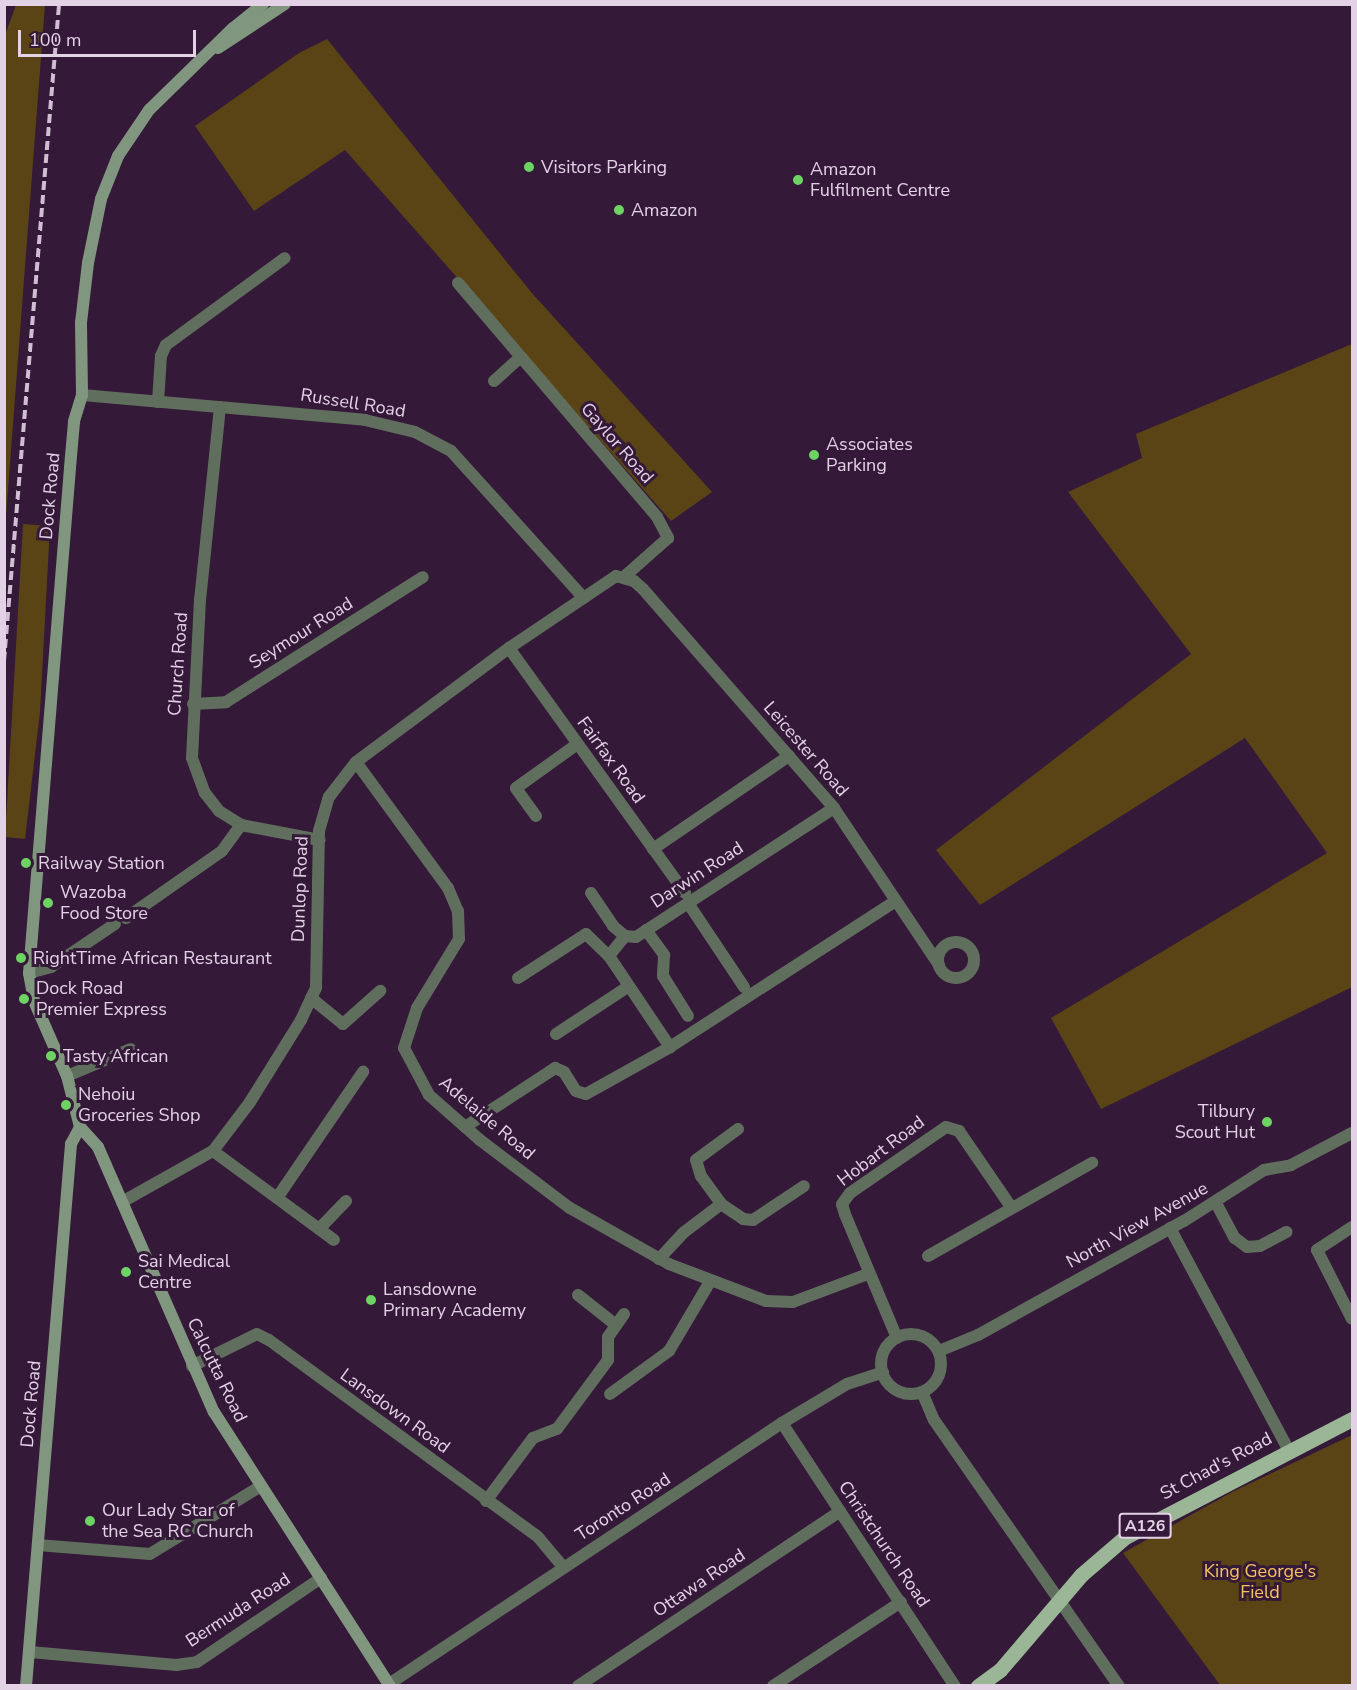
<!DOCTYPE html>
<style>
body{margin:0}
#map{position:relative;width:1357px;height:1690px;overflow:hidden;background:#341938;font-family:"Nunito Sans",sans-serif}
div>[style]{position:absolute}
[style*='--x']{left:calc(var(--x)*1px);top:calc(var(--y)*1px);width:calc(var(--w)*1px);rotate:calc(var(--a)*1deg)}
.green>*{inset:0;background:#5a4416}
.street>*{height:12px;margin:-6px;padding:0 6px;transform-origin:6px;border-radius:6px;background:#606e5e}
.street>.ring{margin:-6px;padding:0;box-sizing:content-box;background:none;border:12px solid #606e5e;border-radius:50%}
.secondary>*{height:12px;margin:-6px;padding:0 6px;transform-origin:6px;border-radius:6px;background:#80967e}
.primary>*{height:15px;margin:-7.5px;padding:0 7.5px;transform-origin:7.5px;border-radius:7.5px;background:#9ab696}
.rail>*{height:4px;margin-top:-2px;transform-origin:0;background:repeating-linear-gradient(90deg,#d0bed3 0 9px,transparent 0 13.5px)}
.dots>*{width:16px;height:16px;translate:-50% -50%;box-sizing:border-box;border:3px solid #341938;border-radius:50%}
span{translate:-50% -50%;white-space:nowrap;text-align:center;line-height:1.15;-webkit-text-stroke:6px #341938;paint-order:stroke}
.shield-label span{padding:2px 4px;background:#341938;border:2px solid;border-radius:4px;-webkit-text-stroke-width:0}
.shield-label{font-size:16px;color:#e3d2e6;font-weight:700}
.poi-label{font-size:18px;color:#e3d2e6}
.left{translate:0 -50%;text-align:left}
.right{translate:-100% -50%;text-align:right}
.street-label{font-size:18px;color:#e3d2e6}
.park-label{font-size:18px;color:#f8c35e}
.frame{position:absolute;inset:0;border:6px solid #e3d2e6;pointer-events:none}
.scale{position:absolute;left:18px;top:30px;width:178px;height:27px;box-sizing:border-box;border:3px solid #e3d2e6;border-top:0;padding-left:8px;font-size:18px;line-height:21px;white-space:nowrap;color:#e3d2e6;-webkit-text-stroke:4px #341938;paint-order:stroke}
</style>
<div id="map">
<div class="green">
<div style="clip-path:polygon(16px 5px,45px 5px,5px 529px,4px 38px)"></div>
<div style="clip-path:polygon(327px 39px,531px 292px,712px 492px,671px 521px,345px 150px,254px 211px,195px 126px,299px 53px)"></div>
<div style="clip-path:polygon(1352px 344px,1352px 987px,1101px 1109px,1051px 1018px,1327px 853px,1245px 738px,980px 905px,936px 850px,1191px 654px,1068px 492px,1142px 458px,1136px 434px)"></div>
<div style="clip-path:polygon(23px 524px,50px 526px,40px 712px,25px 839px,5px 837px)"></div>
<div style="clip-path:polygon(1352px 1435px,1352px 1685px,1220px 1685px,1123px 1553px,1232px 1492px)"></div>
</div>
<div class="street">
<div style="--x:458;--y:283;--w:97;--a:49.6"></div>
<div style="--x:494;--y:381;--w:36;--a:-42"></div>
<div style="--x:521;--y:357;--w:210;--a:49.6"></div>
<div style="--x:657;--y:517;--w:24;--a:62"></div>
<div style="--x:668;--y:538;--w:57;--a:138.5"></div>
<div style="--x:82;--y:395;--w:284;--a:5"></div>
<div style="--x:365;--y:420;--w:51;--a:13.5"></div>
<div style="--x:415;--y:432;--w:41;--a:27.8"></div>
<div style="--x:451;--y:451;--w:198;--a:47.9"></div>
<div style="--x:158;--y:402;--w:46;--a:-86.3"></div>
<div style="--x:161;--y:356;--w:12;--a:-66"></div>
<div style="--x:166;--y:345;--w:147;--a:-36.2"></div>
<div style="--x:220;--y:407;--w:194;--a:95.9"></div>
<div style="--x:200;--y:600;--w:158;--a:92.9"></div>
<div style="--x:192;--y:758;--w:37;--a:70"></div>
<div style="--x:205;--y:793;--w:23;--a:52"></div>
<div style="--x:219;--y:811;--w:26;--a:32"></div>
<div style="--x:241;--y:825;--w:80;--a:10.8"></div>
<div style="--x:509;--y:648;--w:302;--a:54.3"></div>
<div style="--x:193;--y:704;--w:33;--a:-3"></div>
<div style="--x:226;--y:702;--w:233;--a:-32.4"></div>
<div style="--x:356;--y:762;--w:156;--a:53.9"></div>
<div style="--x:448;--y:888;--w:25;--a:67"></div>
<div style="--x:458;--y:911;--w:28;--a:88"></div>
<div style="--x:459;--y:939;--w:81;--a:121.3"></div>
<div style="--x:417;--y:1008;--w:42;--a:108"></div>
<div style="--x:404;--y:1048;--w:53;--a:62"></div>
<div style="--x:429;--y:1095;--w:68;--a:41.4"></div>
<div style="--x:480;--y:1140;--w:113;--a:37.1"></div>
<div style="--x:570;--y:1208;--w:114;--a:29.5"></div>
<div style="--x:669;--y:1264;--w:104;--a:20.9"></div>
<div style="--x:766;--y:1301;--w:27;--a:2"></div>
<div style="--x:793;--y:1302;--w:80;--a:-20.5"></div>
<div style="--x:536;--y:816;--w:34;--a:-126"></div>
<div style="--x:516;--y:788;--w:74;--a:-35.6"></div>
<div style="--x:653;--y:849;--w:165;--a:-34.4"></div>
<div style="--x:591;--y:893;--w:40;--a:56"></div>
<div style="--x:613;--y:926;--w:16;--a:40"></div>
<div style="--x:625;--y:936;--w:11;--a:5"></div>
<div style="--x:636;--y:937;--w:236;--a:-33.1"></div>
<div style="--x:688;--y:903;--w:101;--a:56.3"></div>
<div style="--x:126;--y:918;--w:117;--a:-34.9"></div>
<div style="--x:222;--y:851;--w:32;--a:-54"></div>
<div style="--x:646;--y:930;--w:31;--a:54"></div>
<div style="--x:664;--y:955;--w:21;--a:93"></div>
<div style="--x:663;--y:976;--w:47;--a:58"></div>
<div style="--x:625;--y:936;--w:26;--a:129"></div>
<div style="--x:609;--y:956;--w:110;--a:56.2"></div>
<div class="ring" style="left:938px;top:942px;width:24px;height:24px"></div>
<div style="--x:29;--y:973;--w:23;--a:-15"></div>
<div style="--x:51;--y:967;--w:77;--a:-33.9"></div>
<div style="--x:518;--y:978;--w:81;--a:-32.9"></div>
<div style="--x:586;--y:934;--w:32;--a:44"></div>
<div style="--x:311;--y:998;--w:41;--a:39.1"></div>
<div style="--x:343;--y:1024;--w:50;--a:-41.7"></div>
<div style="--x:556;--y:1034;--w:87;--a:-33.3"></div>
<div style="--x:67;--y:1076;--w:69;--a:-22.9"></div>
<div style="--x:465;--y:1127;--w:108;--a:-33.2"></div>
<div style="--x:555;--y:1068;--w:10;--a:24"></div>
<div style="--x:564;--y:1072;--w:22;--a:58"></div>
<div style="--x:576;--y:1091;--w:10;--a:17"></div>
<div style="--x:586;--y:1094;--w:96;--a:-29.2"></div>
<div style="--x:670;--y:1047;--w:269;--a:-32.9"></div>
<div style="--x:738;--y:1129;--w:52;--a:143.6"></div>
<div style="--x:696;--y:1160;--w:17;--a:73"></div>
<div style="--x:701;--y:1176;--w:34;--a:54"></div>
<div style="--x:721;--y:1204;--w:27;--a:34"></div>
<div style="--x:743;--y:1219;--w:10;--a:6"></div>
<div style="--x:753;--y:1220;--w:61;--a:-33.7"></div>
<div style="--x:213;--y:1151;--w:150;--a:36.3"></div>
<div style="--x:277;--y:1198;--w:153;--a:-55.7"></div>
<div style="--x:122;--y:1202;--w:104;--a:-29.3"></div>
<div style="--x:213;--y:1151;--w:61;--a:-52.9"></div>
<div style="--x:250;--y:1102;--w:97;--a:-58.1"></div>
<div style="--x:301;--y:1020;--w:35;--a:-65"></div>
<div style="--x:316;--y:988;--w:157;--a:-88.9"></div>
<div style="--x:319;--y:831;--w:35;--a:-74"></div>
<div style="--x:329;--y:797;--w:44;--a:-52.4"></div>
<div style="--x:356;--y:762;--w:191;--a:-36.7"></div>
<div style="--x:509;--y:648;--w:129;--a:-33.9"></div>
<div style="--x:616;--y:576;--w:19;--a:16"></div>
<div style="--x:634;--y:581;--w:12;--a:42"></div>
<div style="--x:643;--y:589;--w:291;--a:48.9"></div>
<div style="--x:834;--y:808;--w:189;--a:56.2"></div>
<div style="--x:1216;--y:1203;--w:40;--a:62"></div>
<div style="--x:1235;--y:1238;--w:15;--a:37"></div>
<div style="--x:1247;--y:1247;--w:13;--a:-4"></div>
<div style="--x:1260;--y:1246;--w:30;--a:-28"></div>
<div style="--x:1352;--y:1227;--w:42;--a:146.7"></div>
<div style="--x:1317;--y:1250;--w:77;--a:63.1"></div>
<div style="--x:1170;--y:1228;--w:253;--a:61.9"></div>
<div style="--x:319;--y:1229;--w:39;--a:-46"></div>
<div style="--x:928;--y:1256;--w:189;--a:-29.6"></div>
<div style="--x:659;--y:1259;--w:35;--a:-47"></div>
<div style="--x:683;--y:1233;--w:48;--a:-37.3"></div>
<div style="--x:578;--y:1295;--w:48;--a:38.3"></div>
<div class="ring" style="left:881px;top:1334px;width:48px;height:48px"></div>
<div style="--x:897;--y:1338;--w:134;--a:-112.8"></div>
<div style="--x:845;--y:1214;--w:10;--a:-107"></div>
<div style="--x:842;--y:1204;--w:14;--a:-54"></div>
<div style="--x:850;--y:1193;--w:116;--a:-34.5"></div>
<div style="--x:946;--y:1127;--w:14;--a:17"></div>
<div style="--x:959;--y:1131;--w:92;--a:55.6"></div>
<div style="--x:939;--y:1351;--w:42;--a:-22.3"></div>
<div style="--x:978;--y:1335;--w:235;--a:-29"></div>
<div style="--x:1184;--y:1221;--w:95;--a:-32.5"></div>
<div style="--x:1264;--y:1170;--w:27;--a:-10"></div>
<div style="--x:1291;--y:1165;--w:69;--a:-27.7"></div>
<div style="--x:192;--y:1366;--w:72;--a:-26.2"></div>
<div style="--x:257;--y:1334;--w:13;--a:27"></div>
<div style="--x:269;--y:1340;--w:333;--a:36.2"></div>
<div style="--x:538;--y:1537;--w:39;--a:50"></div>
<div style="--x:922;--y:1392;--w:30;--a:67"></div>
<div style="--x:934;--y:1420;--w:324;--a:55.2"></div>
<div style="--x:610;--y:1394;--w:73;--a:-36.1"></div>
<div style="--x:669;--y:1351;--w:82;--a:-59.4"></div>
<div style="--x:782;--y:1423;--w:315;--a:56.7"></div>
<div style="--x:486;--y:1501;--w:79;--a:-53.3"></div>
<div style="--x:533;--y:1438;--w:26;--a:-21"></div>
<div style="--x:557;--y:1429;--w:86;--a:-53.5"></div>
<div style="--x:608;--y:1360;--w:23;--a:-90"></div>
<div style="--x:608;--y:1337;--w:28;--a:-55"></div>
<div style="--x:38;--y:1545;--w:112;--a:4.6"></div>
<div style="--x:150;--y:1554;--w:130;--a:-31.5"></div>
<div style="--x:30;--y:1652;--w:147;--a:5.1"></div>
<div style="--x:176;--y:1665;--w:21;--a:-8"></div>
<div style="--x:197;--y:1662;--w:150;--a:-34.1"></div>
<div style="--x:389;--y:1684;--w:472;--a:-33.6"></div>
<div style="--x:782;--y:1423;--w:76;--a:-31"></div>
<div style="--x:847;--y:1384;--w:38;--a:-18"></div>
<div style="--x:578;--y:1686;--w:315;--a:-33.7"></div>
<div style="--x:773;--y:1686;--w:153;--a:-33.3"></div>
</div>
<div class="secondary">
<div style="--x:263;--y:4;--w:38;--a:141"></div>
<div style="--x:233;--y:28;--w:117;--a:135.7"></div>
<div style="--x:149;--y:110;--w:55;--a:124"></div>
<div style="--x:118;--y:156;--w:46;--a:111.6"></div>
<div style="--x:101;--y:199;--w:65;--a:101.5"></div>
<div style="--x:88;--y:263;--w:60;--a:96.7"></div>
<div style="--x:81;--y:323;--w:72;--a:89.2"></div>
<div style="--x:82;--y:395;--w:28;--a:107"></div>
<div style="--x:74;--y:422;--w:46;--a:95"></div>
<div style="--x:70;--y:468;--w:507;--a:94.64"></div>
<div style="--x:29;--y:973;--w:28;--a:80"></div>
<div style="--x:34;--y:1001;--w:82;--a:66.3"></div>
<div style="--x:67;--y:1076;--w:53;--a:75.7"></div>
<div style="--x:80;--y:1127;--w:27;--a:48"></div>
<div style="--x:98;--y:1147;--w:289;--a:66.4"></div>
<div style="--x:214;--y:1412;--w:326;--a:57.3"></div>
<div style="--x:218;--y:48;--w:80;--a:-33.3"></div>
<div style="--x:26;--y:1686;--w:544;--a:-85.25"></div>
<div style="--x:71;--y:1144;--w:19;--a:-62"></div>
</div>
<div class="primary">
<div style="--x:978;--y:1686;--w:27;--a:-36"></div>
<div style="--x:1000;--y:1670;--w:125;--a:-49.5"></div>
<div style="--x:1081;--y:1575;--w:58;--a:-40.8"></div>
<div style="--x:1125;--y:1537;--w:256;--a:-27.5"></div>
</div>
<div class="rail">
<div style="--x:4;--y:661;--w:659;--a:-85.21"></div>
</div>
<div class="dots">
<div style="left:529px;top:167px;background:#6dd362"></div>
<div style="left:798px;top:180px;background:#6dd362"></div>
<div style="left:619px;top:210px;background:#6dd362"></div>
<div style="left:814px;top:455px;background:#6dd362"></div>
<div style="left:26px;top:863px;background:#6dd362"></div>
<div style="left:48px;top:903px;background:#6dd362"></div>
<div style="left:21px;top:958px;background:#6dd362"></div>
<div style="left:24px;top:999px;background:#6dd362"></div>
<div style="left:51px;top:1056px;background:#6dd362"></div>
<div style="left:66px;top:1105px;background:#6dd362"></div>
<div style="left:1267px;top:1122px;background:#6dd362"></div>
<div style="left:126px;top:1272px;background:#6dd362"></div>
<div style="left:371px;top:1300px;background:#6dd362"></div>
<div style="left:90px;top:1521px;background:#6dd362"></div>
</div>
<div class="shield-label">
<span style="left:1145px;top:1526px">A126</span>
</div>
<div class="poi-label">
<span class="left" style="left:541px;top:167px">Visitors Parking</span>
<span class="left" style="left:810px;top:180px">Amazon<br>Fulfilment Centre</span>
<span class="left" style="left:631px;top:210px">Amazon</span>
<span class="left" style="left:826px;top:455px">Associates<br>Parking</span>
<span class="left" style="left:38px;top:863px">Railway Station</span>
<span class="left" style="left:60px;top:903px">Wazoba<br>Food Store</span>
<span class="left" style="left:33px;top:958px">RightTime African Restaurant</span>
<span class="left" style="left:36px;top:999px">Dock Road<br>Premier Express</span>
<span class="left" style="left:63px;top:1056px">Tasty African</span>
<span class="left" style="left:78px;top:1105px">Nehoiu<br>Groceries Shop</span>
<span class="right" style="left:1255px;top:1122px">Tilbury<br>Scout Hut</span>
<span class="left" style="left:138px;top:1272px">Sai Medical<br>Centre</span>
<span class="left" style="left:383px;top:1300px">Lansdowne<br>Primary Academy</span>
<span class="left" style="left:102px;top:1521px">Our Lady Star of<br>the Sea RC Church</span>
</div>
<div class="street-label">
<span style="left:353px;top:403px;rotate:9deg">Russell Road</span>
<span style="left:617px;top:443px;rotate:49deg">Gaylor Road</span>
<span style="left:50px;top:496px;rotate:-85deg">Dock Road</span>
<span style="left:301px;top:633px;rotate:-32deg">Seymour Road</span>
<span style="left:178px;top:664px;rotate:-86deg">Church Road</span>
<span style="left:806px;top:749px;rotate:49deg">Leicester Road</span>
<span style="left:611px;top:760px;rotate:54deg">Fairfax Road</span>
<span style="left:697px;top:875px;rotate:-33deg">Darwin Road</span>
<span style="left:300px;top:889px;rotate:-88deg">Dunlop Road</span>
<span style="left:487px;top:1118px;rotate:40deg">Adelaide Road</span>
<span style="left:881px;top:1151px;rotate:-37deg">Hobart Road</span>
<span style="left:1137px;top:1225px;rotate:-29deg">North View Avenue</span>
<span style="left:217px;top:1370px;rotate:64deg">Calcutta Road</span>
<span style="left:31px;top:1404px;rotate:-85deg">Dock Road</span>
<span style="left:395px;top:1411px;rotate:36deg">Lansdown Road</span>
<span style="left:1216px;top:1466px;rotate:-28deg">St Chad's Road</span>
<span style="left:623px;top:1507px;rotate:-33deg">Toronto Road</span>
<span style="left:884px;top:1544px;rotate:56deg">Christchurch Road</span>
<span style="left:699px;top:1583px;rotate:-34deg">Ottawa Road</span>
<span style="left:238px;top:1610px;rotate:-33deg">Bermuda Road</span>
</div>
<div class="park-label">
<span style="left:1260px;top:1582px">King George's<br>Field</span>
</div>
<div class="frame"></div>
<div class="scale">100 m</div>
</div>
